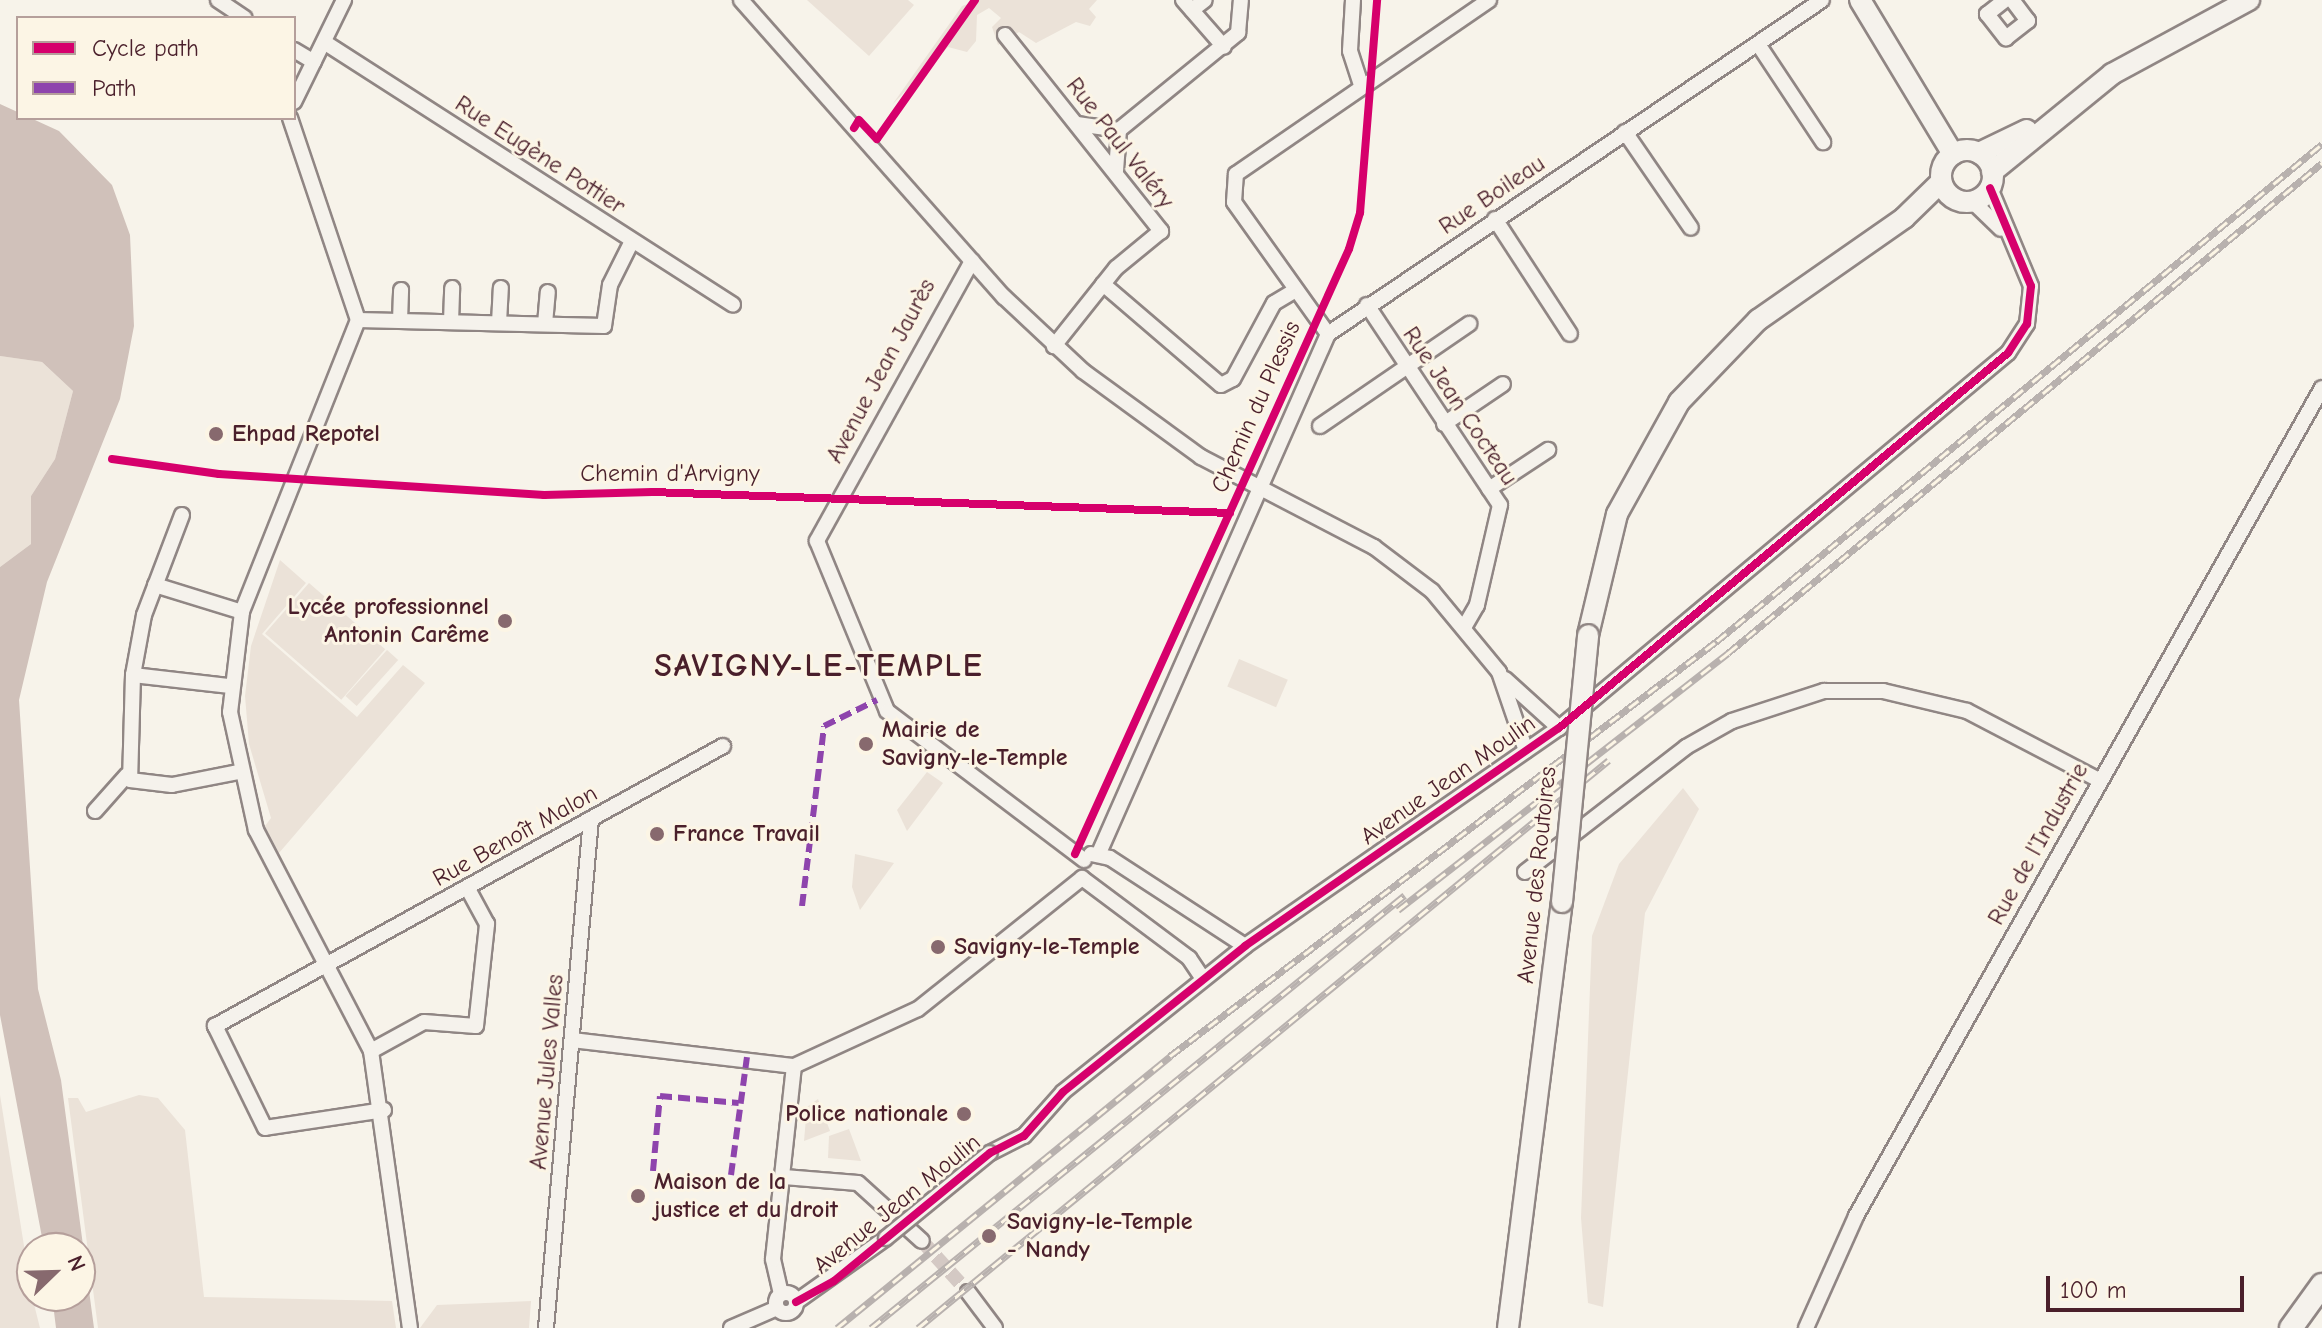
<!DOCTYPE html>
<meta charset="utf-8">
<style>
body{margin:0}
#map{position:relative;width:2322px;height:1328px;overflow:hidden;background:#f7f3ea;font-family:"Comic Neue",sans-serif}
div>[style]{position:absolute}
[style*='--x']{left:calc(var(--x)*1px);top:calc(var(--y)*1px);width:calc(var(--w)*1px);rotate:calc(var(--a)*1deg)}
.green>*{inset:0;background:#ebe2d8;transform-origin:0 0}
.water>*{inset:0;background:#d0c1ba}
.street-tunnel>*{height:14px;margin-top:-7px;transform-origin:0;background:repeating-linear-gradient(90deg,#d4c9c4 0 14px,transparent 0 21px)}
.roads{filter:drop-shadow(2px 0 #908684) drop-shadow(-2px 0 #908684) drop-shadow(0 2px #908684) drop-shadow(0 -2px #908684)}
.street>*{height:14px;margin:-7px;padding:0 7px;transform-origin:7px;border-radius:7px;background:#f5f2ec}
.street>.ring{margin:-7px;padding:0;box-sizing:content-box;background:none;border:14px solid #f5f2ec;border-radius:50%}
.secondary>*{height:20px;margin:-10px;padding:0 10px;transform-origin:10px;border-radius:10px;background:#f5f2ec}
.secondary>.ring{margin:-10px;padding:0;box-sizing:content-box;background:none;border:20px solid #f5f2ec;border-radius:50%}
.primary>*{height:22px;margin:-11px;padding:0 11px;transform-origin:11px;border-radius:11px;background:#f5f2ec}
.rail>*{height:7px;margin-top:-3.5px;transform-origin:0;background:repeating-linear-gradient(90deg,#fcf5e5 0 12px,#b8b1ae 0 24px);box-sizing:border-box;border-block:2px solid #b8b1ae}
.bridges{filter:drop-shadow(2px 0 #908684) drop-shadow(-2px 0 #908684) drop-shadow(0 2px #908684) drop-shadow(0 -2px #908684)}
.street-bridge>*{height:14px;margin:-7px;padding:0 7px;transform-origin:7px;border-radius:7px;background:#f5f2ec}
.secondary-bridge>*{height:20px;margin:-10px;padding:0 10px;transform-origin:10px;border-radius:10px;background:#f5f2ec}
.quiet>*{height:6px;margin-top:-3px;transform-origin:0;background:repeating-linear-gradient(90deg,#8e44ad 0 12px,transparent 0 18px)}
.cycleway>*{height:8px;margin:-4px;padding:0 4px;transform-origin:4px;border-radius:4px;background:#d6006c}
.dots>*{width:22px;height:22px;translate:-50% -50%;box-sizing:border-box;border:4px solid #fcf5e5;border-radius:50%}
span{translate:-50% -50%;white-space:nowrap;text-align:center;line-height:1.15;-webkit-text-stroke:6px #fcf5e5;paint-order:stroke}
.street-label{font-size:24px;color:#4a1f2b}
.poi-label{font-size:24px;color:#4a1f2b;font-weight:700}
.left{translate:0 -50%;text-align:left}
.right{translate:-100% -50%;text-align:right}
.district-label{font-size:32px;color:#4a1f2b;font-weight:700;letter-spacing:2px}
.legend{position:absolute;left:16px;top:16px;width:280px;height:104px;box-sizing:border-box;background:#fcf5e5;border:2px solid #b59f9b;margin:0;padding:10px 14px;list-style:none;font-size:24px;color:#4a1f2b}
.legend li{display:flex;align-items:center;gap:16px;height:40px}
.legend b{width:40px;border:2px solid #b59f9b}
.north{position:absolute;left:16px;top:1232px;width:80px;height:80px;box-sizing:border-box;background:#fcf5e5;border:2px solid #b59f9b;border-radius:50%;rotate:67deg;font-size:22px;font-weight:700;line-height:32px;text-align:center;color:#4a1f2b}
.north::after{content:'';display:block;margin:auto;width:28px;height:36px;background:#87696e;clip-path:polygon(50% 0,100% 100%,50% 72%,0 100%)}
.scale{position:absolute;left:2046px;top:1276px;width:198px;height:36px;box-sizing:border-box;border:4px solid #4a1f2b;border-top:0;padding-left:10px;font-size:24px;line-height:28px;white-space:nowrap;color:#4a1f2b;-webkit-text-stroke:6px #fcf5e5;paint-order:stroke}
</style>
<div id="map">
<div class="green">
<div style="clip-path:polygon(807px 0,908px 0,914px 5px,869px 56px)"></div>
<div style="clip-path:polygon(979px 0,1097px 0,1089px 9px,1096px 17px,1090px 26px,1076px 22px,1036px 43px,1019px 32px,998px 45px,992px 27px,1001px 18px,989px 8px,977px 15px,976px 41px,967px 52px,948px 47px,892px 105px,962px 6px)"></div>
<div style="clip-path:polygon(0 356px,42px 362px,73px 391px,55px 459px,31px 496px,31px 544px,0 567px)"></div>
<div style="clip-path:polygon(280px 560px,306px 583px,262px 634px,357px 717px,403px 665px,425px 683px,279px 853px,265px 826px,271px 818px,249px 744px,245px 696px,251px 646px)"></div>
<div style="left:309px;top:583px;width:101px;height:67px;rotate:41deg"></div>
<div style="left:387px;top:650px;width:15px;height:62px;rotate:42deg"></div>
<div style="left:1239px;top:659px;width:53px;height:30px;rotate:23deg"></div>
<div style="clip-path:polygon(927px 772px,943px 783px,907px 831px,897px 810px)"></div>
<div style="clip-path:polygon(1683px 788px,1699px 809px,1645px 913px,1603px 1307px,1588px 1303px,1581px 1218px,1592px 936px,1619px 864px)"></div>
<div style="clip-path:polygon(855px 854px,894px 863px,860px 910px,852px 887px)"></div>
<div style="clip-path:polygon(0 1095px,32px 1296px,40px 1328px,0 1328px)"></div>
<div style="clip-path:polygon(139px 1095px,158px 1098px,185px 1130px,204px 1297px,392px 1301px,396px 1328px,98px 1328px,68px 1098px,78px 1098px,86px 1112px)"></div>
<div style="clip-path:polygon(818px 1099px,830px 1131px,804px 1141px,807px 1107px)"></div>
<div style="clip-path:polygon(849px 1129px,861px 1161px,828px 1158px,829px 1136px)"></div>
<div style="clip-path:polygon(531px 1301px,529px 1328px,420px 1328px,437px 1305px)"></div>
</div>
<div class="water">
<div style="clip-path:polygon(0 104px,59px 131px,112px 185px,130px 235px,134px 326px,120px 399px,47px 582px,19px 700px,38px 989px,61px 1080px,94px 1328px,56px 1328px,52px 1296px,80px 1296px,80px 1248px,44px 1248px,0 1015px,0 567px,31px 544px,31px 496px,55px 459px,73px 391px,42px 362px,0 356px)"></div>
</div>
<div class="street-tunnel">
<div style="--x:922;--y:1241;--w:69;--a:48"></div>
</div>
<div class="roads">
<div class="street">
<div style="--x:218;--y:0;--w:32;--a:34"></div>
<div style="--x:741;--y:0;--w:397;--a:48.5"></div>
<div style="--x:1004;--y:297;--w:108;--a:43.1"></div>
<div style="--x:1083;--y:371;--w:146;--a:36.1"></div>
<div style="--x:1201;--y:457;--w:195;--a:27.5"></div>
<div style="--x:1374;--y:547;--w:73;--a:37.2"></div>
<div style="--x:1432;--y:591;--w:105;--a:50.4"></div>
<div style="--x:1499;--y:672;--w:83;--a:71.1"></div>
<div style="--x:1183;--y:0;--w:62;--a:48.9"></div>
<div style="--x:1353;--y:0;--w:51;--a:93.4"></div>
<div style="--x:1350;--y:51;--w:36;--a:72"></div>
<div style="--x:2005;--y:0;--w:23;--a:142"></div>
<div style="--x:1987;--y:14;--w:31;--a:52"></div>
<div style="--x:2006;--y:38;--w:28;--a:-38"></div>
<div style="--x:2028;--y:21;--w:26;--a:-127"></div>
<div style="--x:1192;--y:10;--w:16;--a:-38"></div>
<div style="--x:1005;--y:35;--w:251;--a:51.5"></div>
<div style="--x:1161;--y:231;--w:58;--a:140.6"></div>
<div style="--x:1116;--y:268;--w:100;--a:128.5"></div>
<div style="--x:324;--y:42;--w:486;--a:32.7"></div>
<div style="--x:1758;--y:44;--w:118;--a:56.4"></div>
<div style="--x:294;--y:50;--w:23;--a:31"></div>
<div style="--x:294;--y:102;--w:114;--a:-63.9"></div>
<div style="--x:290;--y:118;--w:213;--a:71.4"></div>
<div style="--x:1077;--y:124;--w:42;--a:8.1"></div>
<div style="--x:1625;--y:132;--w:116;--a:55.5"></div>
<div style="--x:1116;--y:171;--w:41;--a:-85.8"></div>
<div style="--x:1119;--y:130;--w:154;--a:-39.2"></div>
<div style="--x:1238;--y:33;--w:33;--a:-85"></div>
<div style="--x:1972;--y:201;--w:40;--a:44"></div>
<div style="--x:1495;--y:219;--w:137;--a:56.9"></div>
<div style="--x:972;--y:261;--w:320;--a:119"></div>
<div style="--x:817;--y:541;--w:184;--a:67.6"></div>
<div style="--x:887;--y:711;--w:247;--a:37.1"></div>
<div style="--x:1103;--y:284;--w:155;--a:40.6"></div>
<div style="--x:1221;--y:385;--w:13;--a:-27"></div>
<div style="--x:1233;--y:379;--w:86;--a:-61.7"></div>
<div style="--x:1274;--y:303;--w:23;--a:-31"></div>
<div style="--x:1367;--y:305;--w:240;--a:56.4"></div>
<div style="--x:1500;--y:505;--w:103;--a:103"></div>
<div style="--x:1477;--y:605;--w:24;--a:120"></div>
<div style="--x:358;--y:320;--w:314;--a:111.7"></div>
<div style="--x:242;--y:612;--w:101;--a:96.8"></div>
<div style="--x:230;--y:712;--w:121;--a:77.6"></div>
<div style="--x:256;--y:830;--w:249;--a:62.5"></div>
<div style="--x:371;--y:1051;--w:280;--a:82"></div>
<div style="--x:358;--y:320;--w:246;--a:1.4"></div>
<div style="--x:604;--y:326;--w:41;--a:-81.7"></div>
<div style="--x:610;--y:285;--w:49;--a:-63.4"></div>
<div style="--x:400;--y:321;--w:31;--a:-88"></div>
<div style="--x:451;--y:322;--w:34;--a:-88"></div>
<div style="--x:499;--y:323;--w:35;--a:-87"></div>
<div style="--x:545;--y:324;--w:32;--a:-85"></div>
<div style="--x:1328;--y:334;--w:162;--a:-125.5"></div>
<div style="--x:1234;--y:202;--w:28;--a:-86"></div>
<div style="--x:1236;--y:174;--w:307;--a:-34.5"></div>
<div style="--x:1444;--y:424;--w:71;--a:-34.1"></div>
<div style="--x:1320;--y:426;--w:181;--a:-34.4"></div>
<div style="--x:1489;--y:489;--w:71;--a:-33.5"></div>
<div style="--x:182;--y:515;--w:107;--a:110.8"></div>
<div style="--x:144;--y:615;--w:61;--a:100.4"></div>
<div style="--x:133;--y:675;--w:98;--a:6.5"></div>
<div style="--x:155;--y:585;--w:91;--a:17.2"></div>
<div style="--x:133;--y:675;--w:105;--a:91.6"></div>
<div style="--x:130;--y:780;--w:42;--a:6.8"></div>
<div style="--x:172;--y:785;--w:67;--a:-11.1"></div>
<div style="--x:1505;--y:679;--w:73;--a:42.2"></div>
<div style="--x:95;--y:811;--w:48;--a:-48.4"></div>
<div style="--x:1099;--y:853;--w:567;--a:-66.19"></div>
<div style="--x:1328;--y:334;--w:596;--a:-34.06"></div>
<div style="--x:1091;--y:854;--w:19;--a:12"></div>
<div style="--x:1110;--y:858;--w:161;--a:33.1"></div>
<div style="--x:1525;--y:872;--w:204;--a:-37.8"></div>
<div style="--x:1686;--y:747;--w:53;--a:-29.5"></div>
<div style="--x:1732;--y:721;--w:97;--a:-18.1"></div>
<div style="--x:1824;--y:691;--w:59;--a:0"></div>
<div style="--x:1883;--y:691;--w:86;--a:13.4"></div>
<div style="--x:1967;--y:711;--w:147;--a:27.6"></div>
<div style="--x:1082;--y:878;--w:134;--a:36.8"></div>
<div style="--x:1189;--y:958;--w:25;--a:56"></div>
<div style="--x:572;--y:1040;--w:224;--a:6.7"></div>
<div style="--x:371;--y:1051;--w:60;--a:-28.7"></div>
<div style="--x:424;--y:1022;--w:52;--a:4.4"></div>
<div style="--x:476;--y:1026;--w:103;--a:-83.8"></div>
<div style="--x:487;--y:924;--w:42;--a:-118.4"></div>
<div style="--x:794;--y:1066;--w:136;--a:-24.7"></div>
<div style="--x:918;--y:1009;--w:210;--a:-38.6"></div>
<div style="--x:384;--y:1110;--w:120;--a:171.4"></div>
<div style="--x:265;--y:1128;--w:114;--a:-116.1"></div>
<div style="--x:215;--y:1026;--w:580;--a:-28.86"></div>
<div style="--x:990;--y:1153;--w:38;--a:-27"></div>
<div style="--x:1024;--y:1136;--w:59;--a:-48.4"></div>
<div style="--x:1063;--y:1092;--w:233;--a:-38.7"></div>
<div style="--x:1245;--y:946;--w:382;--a:-34.8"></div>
<div style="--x:1559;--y:728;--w:585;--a:-39.87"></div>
<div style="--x:2008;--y:353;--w:35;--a:-57"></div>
<div style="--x:2027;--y:324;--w:38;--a:-84"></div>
<div style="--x:2031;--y:286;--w:106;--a:-112.7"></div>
<div style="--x:784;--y:1177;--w:74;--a:4.6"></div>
<div style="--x:858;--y:1183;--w:86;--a:42.2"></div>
<div style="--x:968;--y:1292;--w:45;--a:53.1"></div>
<div class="ring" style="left:776px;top:1293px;width:6px;height:6px"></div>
<div style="--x:781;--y:1294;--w:36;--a:-103"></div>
<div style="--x:773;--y:1259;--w:194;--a:-83.8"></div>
<div style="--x:796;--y:1302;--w:110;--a:-35.4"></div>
<div style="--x:546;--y:1328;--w:511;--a:-84.95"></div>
<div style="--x:731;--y:1328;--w:50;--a:-23.5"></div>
<div style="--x:1806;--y:1328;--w:123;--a:-65.9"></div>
<div style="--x:1856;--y:1216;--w:950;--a:-60.63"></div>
</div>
<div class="secondary">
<div style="--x:1860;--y:0;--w:180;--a:58.9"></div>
<div class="ring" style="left:1941px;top:150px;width:32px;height:32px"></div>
<div style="--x:1979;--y:153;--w:53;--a:-25.6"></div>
<div style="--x:1992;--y:172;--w:155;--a:-39.2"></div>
<div style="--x:2112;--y:74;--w:156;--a:-28.4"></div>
<div style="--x:1588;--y:635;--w:124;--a:-76.5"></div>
<div style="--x:1617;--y:514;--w:128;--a:-61"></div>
<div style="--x:1679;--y:402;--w:114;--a:-46.1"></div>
<div style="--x:1758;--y:320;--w:178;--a:-34.9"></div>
<div style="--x:1904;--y:218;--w:52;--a:-44.2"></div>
<div style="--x:1508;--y:1328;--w:429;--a:-82.8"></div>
</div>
<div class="primary">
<div style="--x:2291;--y:1328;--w:53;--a:-54.2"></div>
</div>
</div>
<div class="rail">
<div style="--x:1398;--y:910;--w:418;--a:-37.9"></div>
<div style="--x:1728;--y:653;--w:770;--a:-39.52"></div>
<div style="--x:837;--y:1328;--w:430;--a:-39.2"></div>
<div style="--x:1170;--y:1056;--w:687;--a:-37.19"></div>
<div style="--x:1717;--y:641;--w:783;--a:-39.4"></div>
<div style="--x:871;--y:1328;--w:687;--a:-39.04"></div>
<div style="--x:918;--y:1328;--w:894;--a:-39.42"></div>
</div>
<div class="bridges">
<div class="street-bridge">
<div style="--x:886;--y:1238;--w:134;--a:-39.3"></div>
</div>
<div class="secondary-bridge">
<div style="--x:1562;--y:902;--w:268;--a:-84.4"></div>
</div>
</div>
<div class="quiet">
<div style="--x:802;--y:906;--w:181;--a:-83"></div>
<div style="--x:824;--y:726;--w:59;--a:-26.1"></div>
<div style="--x:653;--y:1171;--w:75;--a:-84.7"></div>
<div style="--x:660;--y:1096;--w:79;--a:5.1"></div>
<div style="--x:731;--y:1175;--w:119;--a:-82.3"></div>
</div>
<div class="cycleway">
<div style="--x:854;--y:128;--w:9;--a:-58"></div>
<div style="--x:859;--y:120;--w:26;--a:47"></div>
<div style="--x:877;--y:139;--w:170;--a:-54.8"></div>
<div style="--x:112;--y:459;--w:108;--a:8"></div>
<div style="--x:219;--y:474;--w:326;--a:3.7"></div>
<div style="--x:544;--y:495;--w:108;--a:-1.6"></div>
<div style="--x:652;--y:492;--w:578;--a:2.08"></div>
<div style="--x:1075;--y:854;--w:664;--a:-65.63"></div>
<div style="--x:1349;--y:249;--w:38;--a:-73"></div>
<div style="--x:1360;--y:213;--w:214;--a:-85.4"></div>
<div style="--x:796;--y:1302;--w:43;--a:-28.9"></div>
<div style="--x:834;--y:1281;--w:202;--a:-39.4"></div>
<div style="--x:990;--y:1153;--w:38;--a:-27"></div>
<div style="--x:1024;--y:1136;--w:59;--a:-48.4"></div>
<div style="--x:1063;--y:1092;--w:233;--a:-38.7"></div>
<div style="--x:1245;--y:946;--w:382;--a:-34.8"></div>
<div style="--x:1559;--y:728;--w:585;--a:-39.87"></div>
<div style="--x:2008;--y:353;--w:35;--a:-57"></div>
<div style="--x:2027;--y:324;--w:38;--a:-84"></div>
<div style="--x:2031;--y:286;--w:106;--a:-112.7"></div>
</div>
<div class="dots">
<div style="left:216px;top:434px;background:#87696e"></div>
<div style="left:505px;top:621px;background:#87696e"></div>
<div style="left:866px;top:744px;background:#87696e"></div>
<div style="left:657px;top:834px;background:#87696e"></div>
<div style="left:938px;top:947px;background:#87696e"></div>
<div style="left:964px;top:1114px;background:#87696e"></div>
<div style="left:638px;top:1196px;background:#87696e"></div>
<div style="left:989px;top:1236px;background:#87696e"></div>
</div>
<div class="street-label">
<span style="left:1120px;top:143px;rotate:52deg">Rue Paul Valéry</span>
<span style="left:540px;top:155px;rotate:33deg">Rue Eugène Pottier</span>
<span style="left:1492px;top:195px;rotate:-34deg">Rue Boileau</span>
<span style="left:881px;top:371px;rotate:-62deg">Avenue Jean Jaurès</span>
<span style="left:1460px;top:406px;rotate:56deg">Rue Jean Cocteau</span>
<span style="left:1256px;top:407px;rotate:-66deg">Chemin du Plessis</span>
<span style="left:670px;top:474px">Chemin d'Arvigny</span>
<span style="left:1448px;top:780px;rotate:-35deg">Avenue Jean Moulin</span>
<span style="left:515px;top:836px;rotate:-29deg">Rue Benoît Malon</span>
<span style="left:2038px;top:844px;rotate:-61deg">Rue de l'Industrie</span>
<span style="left:1537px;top:875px;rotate:-84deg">Avenue des Routoires</span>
<span style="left:547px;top:1072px;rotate:-85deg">Avenue Jules Valles</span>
<span style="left:897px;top:1204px;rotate:-39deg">Avenue Jean Moulin</span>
</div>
<div class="poi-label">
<span class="left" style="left:232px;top:434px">Ehpad Repotel</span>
<span class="right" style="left:489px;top:621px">Lycée professionnel<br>Antonin Carême</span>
<span class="left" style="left:882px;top:744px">Mairie de<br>Savigny-le-Temple</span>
<span class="left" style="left:673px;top:834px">France Travail</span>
<span class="left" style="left:954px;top:947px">Savigny-le-Temple</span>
<span class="right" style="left:948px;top:1114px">Police nationale</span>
<span class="left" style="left:654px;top:1196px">Maison de la<br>justice et du droit</span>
<span class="left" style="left:1007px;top:1236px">Savigny-le-Temple<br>- Nandy</span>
</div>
<div class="district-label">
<span style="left:819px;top:666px">SAVIGNY-LE-TEMPLE</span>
</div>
<ul class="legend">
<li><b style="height:10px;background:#d6006c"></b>Cycle path</li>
<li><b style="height:10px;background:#8e44ad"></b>Path</li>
</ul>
<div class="north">N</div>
<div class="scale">100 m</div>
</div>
